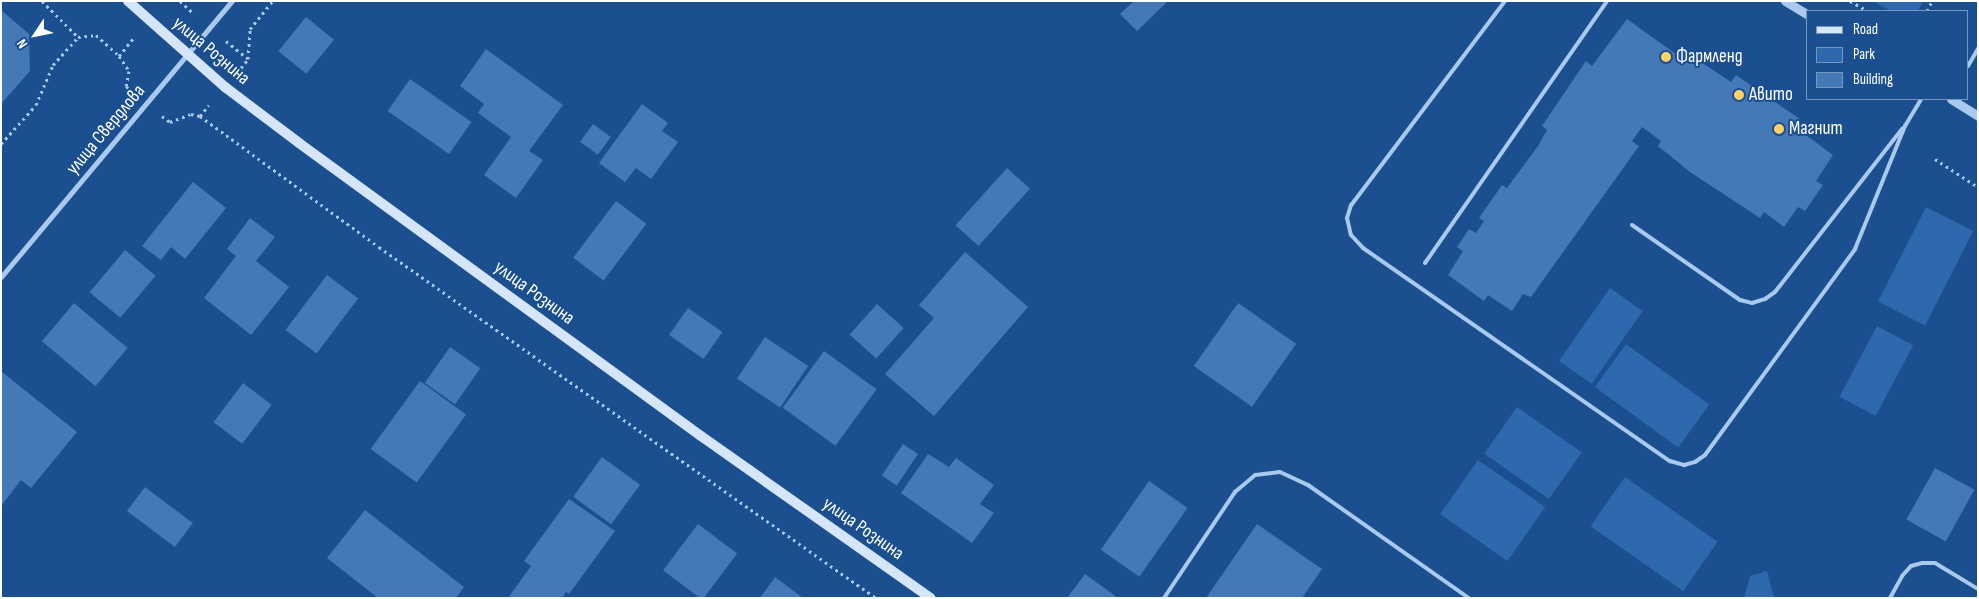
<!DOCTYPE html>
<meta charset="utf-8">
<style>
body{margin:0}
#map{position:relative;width:1979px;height:599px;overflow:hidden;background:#1b4f8f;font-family:"Sofia Sans Condensed",sans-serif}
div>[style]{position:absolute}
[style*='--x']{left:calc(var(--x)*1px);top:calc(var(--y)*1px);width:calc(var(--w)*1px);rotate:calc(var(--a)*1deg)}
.green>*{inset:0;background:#2e69ad;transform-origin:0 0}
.building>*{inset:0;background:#4478b7;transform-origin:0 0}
.path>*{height:3px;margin-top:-1.5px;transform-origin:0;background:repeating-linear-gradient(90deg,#a9c9ee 0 2.5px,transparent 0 6.5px)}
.service>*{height:4px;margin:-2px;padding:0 2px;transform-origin:2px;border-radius:2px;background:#a9c9ee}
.minor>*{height:5px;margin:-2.5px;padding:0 2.5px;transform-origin:2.5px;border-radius:2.5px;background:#a9c9ee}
.tertiary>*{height:9px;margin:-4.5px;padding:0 4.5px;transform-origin:4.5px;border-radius:4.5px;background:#a9c9ee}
.secondary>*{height:10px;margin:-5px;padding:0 5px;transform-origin:5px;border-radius:5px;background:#d6e6fa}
.dots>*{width:14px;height:14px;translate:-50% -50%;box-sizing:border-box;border:2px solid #1b4f8f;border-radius:50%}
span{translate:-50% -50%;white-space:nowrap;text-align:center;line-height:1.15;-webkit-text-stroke:4px #1b4f8f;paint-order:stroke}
.street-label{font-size:19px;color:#fff}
.poi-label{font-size:19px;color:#fff}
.left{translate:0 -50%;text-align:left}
.frame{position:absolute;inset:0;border:2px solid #fff;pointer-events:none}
.legend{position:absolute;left:1806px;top:10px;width:162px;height:90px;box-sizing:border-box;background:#1b4f8f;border:1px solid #7695bc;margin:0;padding:6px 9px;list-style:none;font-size:15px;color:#fff}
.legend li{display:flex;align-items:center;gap:10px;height:25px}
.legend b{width:25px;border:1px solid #7695bc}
.north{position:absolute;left:10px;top:10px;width:50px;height:50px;-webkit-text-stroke:4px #1b4f8f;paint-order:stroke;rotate:236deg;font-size:14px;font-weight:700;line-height:20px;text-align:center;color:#fff}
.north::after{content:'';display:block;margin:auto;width:18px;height:22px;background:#fff;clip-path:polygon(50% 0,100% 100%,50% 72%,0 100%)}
</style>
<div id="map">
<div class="green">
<div style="clip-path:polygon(1873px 1px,1923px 1px,1918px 11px,1891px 11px)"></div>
<div style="left:1926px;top:207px;width:53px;height:106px;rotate:27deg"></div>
<div style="left:1610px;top:288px;width:40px;height:89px;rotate:35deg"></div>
<div style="left:1877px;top:326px;width:41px;height:80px;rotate:28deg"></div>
<div style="left:1626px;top:344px;width:103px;height:53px;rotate:36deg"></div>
<div style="left:1517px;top:407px;width:79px;height:57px;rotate:35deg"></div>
<div style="left:1478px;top:460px;width:82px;height:66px;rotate:35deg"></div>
<div style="left:1625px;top:477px;width:113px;height:60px;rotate:35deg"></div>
<div style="clip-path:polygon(1767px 571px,1774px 598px,1744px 598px,1750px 576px)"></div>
</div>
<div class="building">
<div style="clip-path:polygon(1134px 1px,1168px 1px,1137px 31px,1120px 14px)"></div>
<div style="clip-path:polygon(1px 10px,29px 34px,30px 71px,1px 104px)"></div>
<div style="left:306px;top:17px;width:36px;height:44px;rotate:39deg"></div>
<div style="clip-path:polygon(1627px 19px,1687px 62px,1692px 56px,1731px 82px,1736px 75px,1800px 119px,1795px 127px,1833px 155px,1816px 181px,1823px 185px,1805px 211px,1798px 207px,1784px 227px,1764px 212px,1760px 218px,1690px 172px,1658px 146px,1661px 141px,1642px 127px,1632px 141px,1639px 146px,1531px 297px,1523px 294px,1512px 311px,1488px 295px,1484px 301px,1448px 275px,1463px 251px,1457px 247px,1469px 229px,1476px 233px,1484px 221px,1479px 218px,1502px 185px,1507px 188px,1538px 146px,1547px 130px,1542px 126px,1586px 61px,1592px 66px)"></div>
<div style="clip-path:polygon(486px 49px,563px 105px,529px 151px,543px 160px,516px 198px,484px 175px,511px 137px,478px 113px,484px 104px,460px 86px)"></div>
<div style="left:410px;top:79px;width:75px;height:39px;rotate:35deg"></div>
<div style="clip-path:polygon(642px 104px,668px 123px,662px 131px,678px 142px,651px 179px,636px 168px,625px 182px,599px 163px)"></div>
<div style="left:593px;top:124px;width:22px;height:22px;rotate:36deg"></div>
<div style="left:1007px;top:168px;width:31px;height:77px;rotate:42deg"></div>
<div style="clip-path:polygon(193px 182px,226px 208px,185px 259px,171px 247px,161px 260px,142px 246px)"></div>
<div style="left:616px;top:201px;width:38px;height:71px;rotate:37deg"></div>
<div style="clip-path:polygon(250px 218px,275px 237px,256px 261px,289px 287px,251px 335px,204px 298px,236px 256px,227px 249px)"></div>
<div style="left:125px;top:250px;width:40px;height:55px;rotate:40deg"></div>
<div style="clip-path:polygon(965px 252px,1028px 307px,934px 416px,885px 374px,934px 318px,919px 305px)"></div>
<div style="left:327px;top:275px;width:39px;height:69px;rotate:37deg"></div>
<div style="left:74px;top:303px;width:70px;height:50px;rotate:40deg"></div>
<div style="left:1238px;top:303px;width:71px;height:77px;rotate:35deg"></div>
<div style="left:877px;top:304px;width:36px;height:41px;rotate:42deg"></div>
<div style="left:688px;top:308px;width:42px;height:33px;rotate:35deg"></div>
<div style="left:765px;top:337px;width:52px;height:50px;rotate:34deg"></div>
<div style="left:450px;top:347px;width:37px;height:44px;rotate:35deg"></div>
<div style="left:824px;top:351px;width:65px;height:70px;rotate:36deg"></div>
<div style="clip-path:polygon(2px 372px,77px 432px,31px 488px,21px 480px,1px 506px)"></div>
<div style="left:420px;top:381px;width:57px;height:84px;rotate:36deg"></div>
<div style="left:243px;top:383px;width:36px;height:49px;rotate:37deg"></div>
<div style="left:903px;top:444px;width:18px;height:38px;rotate:34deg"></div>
<div style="clip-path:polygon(928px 454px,949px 467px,956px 458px,994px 485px,980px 504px,994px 513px,972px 543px,901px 493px)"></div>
<div style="left:602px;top:457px;width:47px;height:49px;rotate:36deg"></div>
<div style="left:1935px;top:468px;width:45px;height:59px;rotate:29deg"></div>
<div style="left:1149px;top:481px;width:47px;height:84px;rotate:35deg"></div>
<div style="left:145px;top:487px;width:60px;height:30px;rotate:37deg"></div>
<div style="clip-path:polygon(569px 499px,615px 531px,569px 594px,566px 592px,562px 598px,508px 598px,531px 566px,524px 561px)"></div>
<div style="clip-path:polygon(365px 510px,464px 587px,456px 598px,378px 598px,327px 558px)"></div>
<div style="left:698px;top:524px;width:49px;height:58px;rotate:37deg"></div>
<div style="clip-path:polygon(1257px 524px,1322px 569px,1302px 598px,1206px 598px)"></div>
<div style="clip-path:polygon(1085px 574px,1118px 598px,1067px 598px)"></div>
<div style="clip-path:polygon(775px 577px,803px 598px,760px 598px)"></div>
</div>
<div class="path">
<div style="--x:42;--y:1;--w:51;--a:45"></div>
<div style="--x:78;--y:37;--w:18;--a:-6"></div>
<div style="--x:96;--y:35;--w:31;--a:42"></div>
<div style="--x:119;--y:56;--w:18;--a:56"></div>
<div style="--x:129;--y:71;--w:15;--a:101"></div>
<div style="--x:126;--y:86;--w:6;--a:45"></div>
<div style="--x:180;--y:1;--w:19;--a:43"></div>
<div style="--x:1850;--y:1;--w:21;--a:29"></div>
<div style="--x:1927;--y:11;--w:11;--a:-63"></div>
<div style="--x:226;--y:41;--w:28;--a:39"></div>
<div style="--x:119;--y:56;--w:22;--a:-51"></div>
<div style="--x:241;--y:68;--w:11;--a:-52"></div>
<div style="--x:248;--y:59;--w:30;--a:-86"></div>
<div style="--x:250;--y:29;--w:36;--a:-51"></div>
<div style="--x:162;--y:116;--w:10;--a:37"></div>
<div style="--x:170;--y:122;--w:22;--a:-21"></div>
<div style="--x:191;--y:114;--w:9;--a:13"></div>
<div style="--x:200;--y:116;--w:222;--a:36.2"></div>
<div style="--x:379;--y:247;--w:608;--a:35.23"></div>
<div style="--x:200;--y:116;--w:14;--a:-51"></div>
<div style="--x:1;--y:144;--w:52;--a:-48.1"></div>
<div style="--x:36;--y:105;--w:43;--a:-67"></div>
<div style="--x:53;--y:65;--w:38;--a:-48"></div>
<div style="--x:1935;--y:159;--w:51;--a:33.1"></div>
</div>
<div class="service">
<div style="--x:1505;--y:1;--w:256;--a:127"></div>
<div style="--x:1351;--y:205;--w:14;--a:107"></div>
<div style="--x:1347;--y:218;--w:17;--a:77"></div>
<div style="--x:1351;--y:235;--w:18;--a:47"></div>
<div style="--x:1363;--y:248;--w:374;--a:34.8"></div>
<div style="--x:1670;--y:461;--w:15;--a:16"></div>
<div style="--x:1684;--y:465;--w:11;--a:-15"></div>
<div style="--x:1695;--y:462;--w:12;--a:-35"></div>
<div style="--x:1705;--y:455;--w:255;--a:-53.9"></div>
<div style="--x:1855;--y:249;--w:133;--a:-67.9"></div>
<div style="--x:1905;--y:126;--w:31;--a:-59"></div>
<div style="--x:1968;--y:66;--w:20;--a:-60"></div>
<div style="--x:1632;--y:225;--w:131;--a:34.8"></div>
<div style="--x:1740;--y:300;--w:12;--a:14"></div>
<div style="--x:1752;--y:303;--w:14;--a:-17"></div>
<div style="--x:1765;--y:299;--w:12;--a:-35"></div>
<div style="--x:1775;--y:292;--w:207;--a:-52.1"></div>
<div style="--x:1425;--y:263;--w:319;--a:-55.2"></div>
<div style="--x:1164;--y:598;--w:128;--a:-56.2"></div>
<div style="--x:1235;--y:492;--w:26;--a:-40"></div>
<div style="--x:1255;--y:475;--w:25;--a:-7"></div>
<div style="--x:1280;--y:472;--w:31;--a:25"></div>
<div style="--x:1308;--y:485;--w:197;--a:35.1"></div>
<div style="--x:1890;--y:598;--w:25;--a:-61"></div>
<div style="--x:1902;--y:576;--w:13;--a:-48"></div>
<div style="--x:1911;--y:566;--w:11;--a:-15"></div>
<div style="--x:1922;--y:563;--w:13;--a:0"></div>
<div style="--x:1935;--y:563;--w:50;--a:31.2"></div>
</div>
<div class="minor">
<div style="--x:1;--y:277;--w:360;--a:-50.1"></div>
</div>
<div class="tertiary">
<div style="--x:1785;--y:1;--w:27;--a:31"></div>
<div style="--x:1951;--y:99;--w:32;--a:32"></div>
</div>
<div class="secondary">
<div style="--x:128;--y:1;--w:130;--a:41.6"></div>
<div style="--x:225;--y:87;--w:93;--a:37.1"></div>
<div style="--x:299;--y:143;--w:497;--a:36.1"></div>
<div style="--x:701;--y:436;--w:281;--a:35.2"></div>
</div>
<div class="dots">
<div style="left:1666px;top:57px;background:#ffd166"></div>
<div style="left:1739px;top:95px;background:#ffd166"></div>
<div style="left:1779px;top:129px;background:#ffd166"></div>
</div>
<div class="street-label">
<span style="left:211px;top:51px;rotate:40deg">улица Рознина</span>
<span style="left:106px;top:130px;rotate:-50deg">улица Свердлова</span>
<span style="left:534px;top:293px;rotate:36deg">улица Рознина</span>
<span style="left:863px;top:529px;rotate:35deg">улица Рознина</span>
</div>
<div class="poi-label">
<span class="left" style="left:1676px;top:57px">Фармленд</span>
<span class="left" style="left:1749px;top:95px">Авито</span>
<span class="left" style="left:1789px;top:129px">Магнит</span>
</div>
<div class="frame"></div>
<ul class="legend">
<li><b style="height:6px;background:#d6e6fa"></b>Road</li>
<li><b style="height:14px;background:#2e69ad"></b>Park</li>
<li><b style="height:14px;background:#4478b7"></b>Building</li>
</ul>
<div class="north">N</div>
</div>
